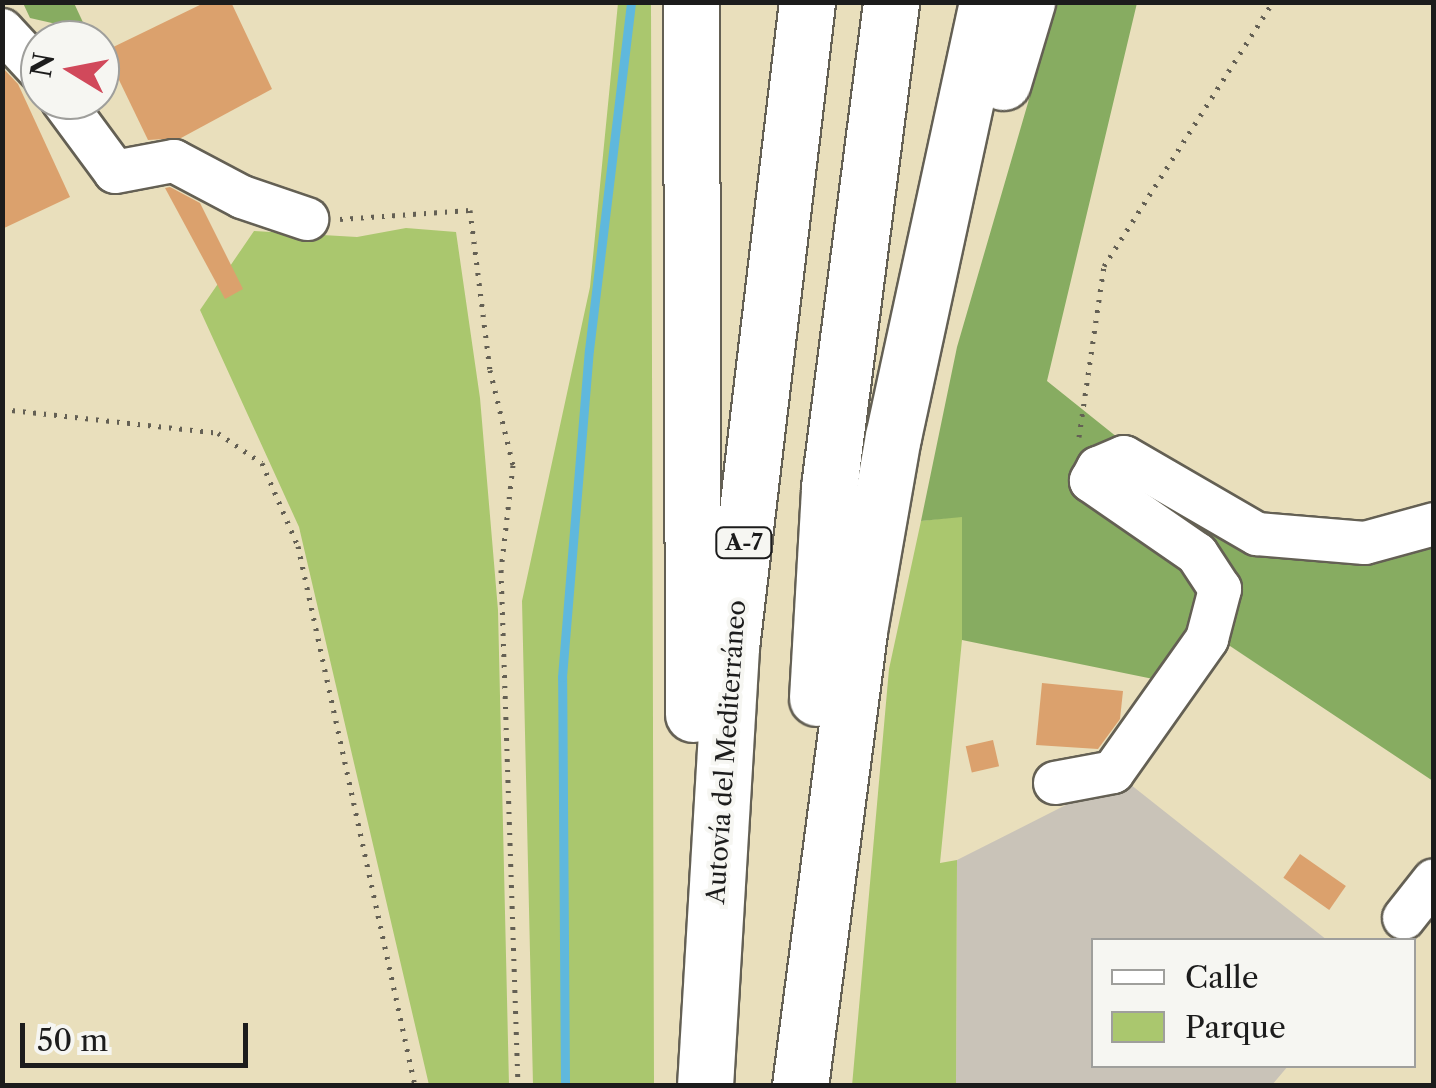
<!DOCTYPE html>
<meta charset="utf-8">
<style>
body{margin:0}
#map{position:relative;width:1436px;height:1088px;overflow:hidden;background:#e9dfbc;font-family:"Libre Caslon Text",serif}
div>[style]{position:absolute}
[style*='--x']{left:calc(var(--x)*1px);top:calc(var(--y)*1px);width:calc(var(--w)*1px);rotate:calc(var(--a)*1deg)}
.industrial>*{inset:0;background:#c9c3b8}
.green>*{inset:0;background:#aac76e}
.forest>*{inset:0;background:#87ac61}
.stream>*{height:9px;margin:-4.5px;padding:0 4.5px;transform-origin:4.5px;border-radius:4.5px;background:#5fb8dd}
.building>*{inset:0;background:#dba16d;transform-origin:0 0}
.path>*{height:5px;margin-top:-2.5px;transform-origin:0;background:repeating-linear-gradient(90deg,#646054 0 2.5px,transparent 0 10.5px)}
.roads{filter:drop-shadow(2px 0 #646054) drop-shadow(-2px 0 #646054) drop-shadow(0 2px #646054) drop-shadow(0 -2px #646054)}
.minor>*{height:42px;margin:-21px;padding:0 21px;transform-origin:21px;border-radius:21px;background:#fff}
.highway>*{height:55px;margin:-27.5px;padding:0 27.5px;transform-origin:27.5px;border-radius:27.5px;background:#fff}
span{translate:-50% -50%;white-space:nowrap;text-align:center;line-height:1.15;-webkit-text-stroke:8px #f6f6f2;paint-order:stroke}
.shield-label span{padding:2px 8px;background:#f6f6f2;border:2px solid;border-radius:8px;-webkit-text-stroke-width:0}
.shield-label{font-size:22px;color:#1c1c1c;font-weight:700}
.street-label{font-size:25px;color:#1c1c1c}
.frame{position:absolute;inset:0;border:5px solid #1c1c1c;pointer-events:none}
.legend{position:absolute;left:1091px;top:938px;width:325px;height:130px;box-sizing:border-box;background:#f6f6f2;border:2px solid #9f9f9c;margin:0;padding:12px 18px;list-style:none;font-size:30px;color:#1c1c1c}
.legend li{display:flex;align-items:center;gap:20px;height:50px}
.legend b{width:50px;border:2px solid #9f9f9c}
.north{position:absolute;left:20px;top:20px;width:100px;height:100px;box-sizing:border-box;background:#f6f6f2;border:2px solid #9f9f9c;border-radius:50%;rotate:280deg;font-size:28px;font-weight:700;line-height:40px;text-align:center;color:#1c1c1c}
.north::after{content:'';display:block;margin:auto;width:35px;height:45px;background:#d1495b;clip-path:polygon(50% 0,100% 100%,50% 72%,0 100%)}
.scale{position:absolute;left:20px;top:1023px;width:228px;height:45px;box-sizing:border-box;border:5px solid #1c1c1c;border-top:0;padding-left:12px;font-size:30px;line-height:35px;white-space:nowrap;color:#1c1c1c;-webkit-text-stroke:8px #f6f6f2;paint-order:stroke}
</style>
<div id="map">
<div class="industrial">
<div style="clip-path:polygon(1121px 777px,1327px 940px,1094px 940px,1094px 1066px,1288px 1066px,1272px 1085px,956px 1086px,957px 860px)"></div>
</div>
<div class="green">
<div style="clip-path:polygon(618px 3px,651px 3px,654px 1085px,533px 1085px,522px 601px,590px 287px)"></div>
<div style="clip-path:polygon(406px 228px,456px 232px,480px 398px,498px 610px,509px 1085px,429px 1085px,299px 527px,200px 310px,254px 231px,357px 237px)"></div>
<div style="clip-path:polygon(962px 516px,962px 640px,940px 863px,957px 860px,956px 1085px,852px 1086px,889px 669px,921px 521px)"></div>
</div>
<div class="forest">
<div style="clip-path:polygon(23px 3px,74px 3px,87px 31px,30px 18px)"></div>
<div style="clip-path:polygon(1057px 3px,1137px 3px,1047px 381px,1228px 526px,1383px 541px,1433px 511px,1433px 781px,1224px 642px,1168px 682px,962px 640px,962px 517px,921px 521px,957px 347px)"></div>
</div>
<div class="stream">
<div style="--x:565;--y:1086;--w:409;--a:-90.4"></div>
<div style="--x:562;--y:677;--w:328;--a:-85.3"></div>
<div style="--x:589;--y:350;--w:351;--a:-83.1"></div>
</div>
<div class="building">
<div style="clip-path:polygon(206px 2px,231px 2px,272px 89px,181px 138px,148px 140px,105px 51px)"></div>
<div style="clip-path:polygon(2px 67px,18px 84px,70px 197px,2px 229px)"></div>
<div style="clip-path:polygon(170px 187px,200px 203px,243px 289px,225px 299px,165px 188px)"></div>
<div style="clip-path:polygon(1042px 683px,1123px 691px,1120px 719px,1098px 749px,1036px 745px)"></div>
<div style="left:993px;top:740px;width:27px;height:28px;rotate:77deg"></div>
<div style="left:1300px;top:854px;width:56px;height:29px;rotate:35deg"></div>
</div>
<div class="path">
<div style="--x:340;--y:219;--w:130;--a:-4"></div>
<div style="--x:470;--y:210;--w:161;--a:82.9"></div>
<div style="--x:490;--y:370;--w:98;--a:76.4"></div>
<div style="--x:513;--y:465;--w:106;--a:96.5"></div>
<div style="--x:501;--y:570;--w:516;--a:88.11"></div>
<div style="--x:2;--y:409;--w:217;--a:6.3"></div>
<div style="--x:218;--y:433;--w:53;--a:34.3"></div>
<div style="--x:262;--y:463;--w:90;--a:66.6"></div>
<div style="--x:298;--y:546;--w:553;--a:77.77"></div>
<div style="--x:1079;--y:437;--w:173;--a:-81.7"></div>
<div style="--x:1104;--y:266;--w:313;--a:-57.4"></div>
</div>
<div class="roads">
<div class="minor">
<div style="--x:2;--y:30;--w:56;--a:47.2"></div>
<div style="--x:62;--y:100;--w:89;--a:53.6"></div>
<div style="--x:115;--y:172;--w:60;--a:-10.6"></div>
<div style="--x:174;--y:161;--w:77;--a:27.9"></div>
<div style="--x:242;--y:197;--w:69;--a:18.7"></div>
<div style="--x:1055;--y:783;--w:59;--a:-10.7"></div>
<div style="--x:1113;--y:772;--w:163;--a:-54.7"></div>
<div style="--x:1207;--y:639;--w:52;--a:-75.4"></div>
<div style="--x:1220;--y:589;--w:42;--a:-123.3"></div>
<div style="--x:1197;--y:554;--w:129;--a:-145.4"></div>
<div style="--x:1091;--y:481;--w:15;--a:-62"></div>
<div style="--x:1098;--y:468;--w:28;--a:-23"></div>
<div style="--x:1124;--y:457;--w:154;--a:30.1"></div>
<div style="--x:1257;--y:534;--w:108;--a:4.8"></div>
<div style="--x:1365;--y:543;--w:72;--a:-15.4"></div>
<div style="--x:1404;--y:918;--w:48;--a:-51.7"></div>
</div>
<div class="highway">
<div style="--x:691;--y:2;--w:712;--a:89.84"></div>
<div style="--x:1003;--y:82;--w:84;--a:-73.3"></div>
<div style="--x:817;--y:698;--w:211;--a:-86.7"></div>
<div style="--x:829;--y:487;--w:489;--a:-82.7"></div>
<div style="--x:705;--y:1086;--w:440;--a:-86.6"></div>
<div style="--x:731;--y:647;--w:649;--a:-83.28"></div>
<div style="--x:800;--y:1086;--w:459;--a:-82.6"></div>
<div style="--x:859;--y:631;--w:197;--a:-80.1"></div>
<div style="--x:893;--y:437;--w:445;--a:-77.8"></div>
</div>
</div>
<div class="shield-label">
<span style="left:744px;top:543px">A-7</span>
</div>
<div class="street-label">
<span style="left:727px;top:752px;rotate:-86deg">Autovía del Mediterráneo</span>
</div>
<div class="frame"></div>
<ul class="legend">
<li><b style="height:12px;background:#fff"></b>Calle</li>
<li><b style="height:28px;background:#aac76e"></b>Parque</li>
</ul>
<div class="north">N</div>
<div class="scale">50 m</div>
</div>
